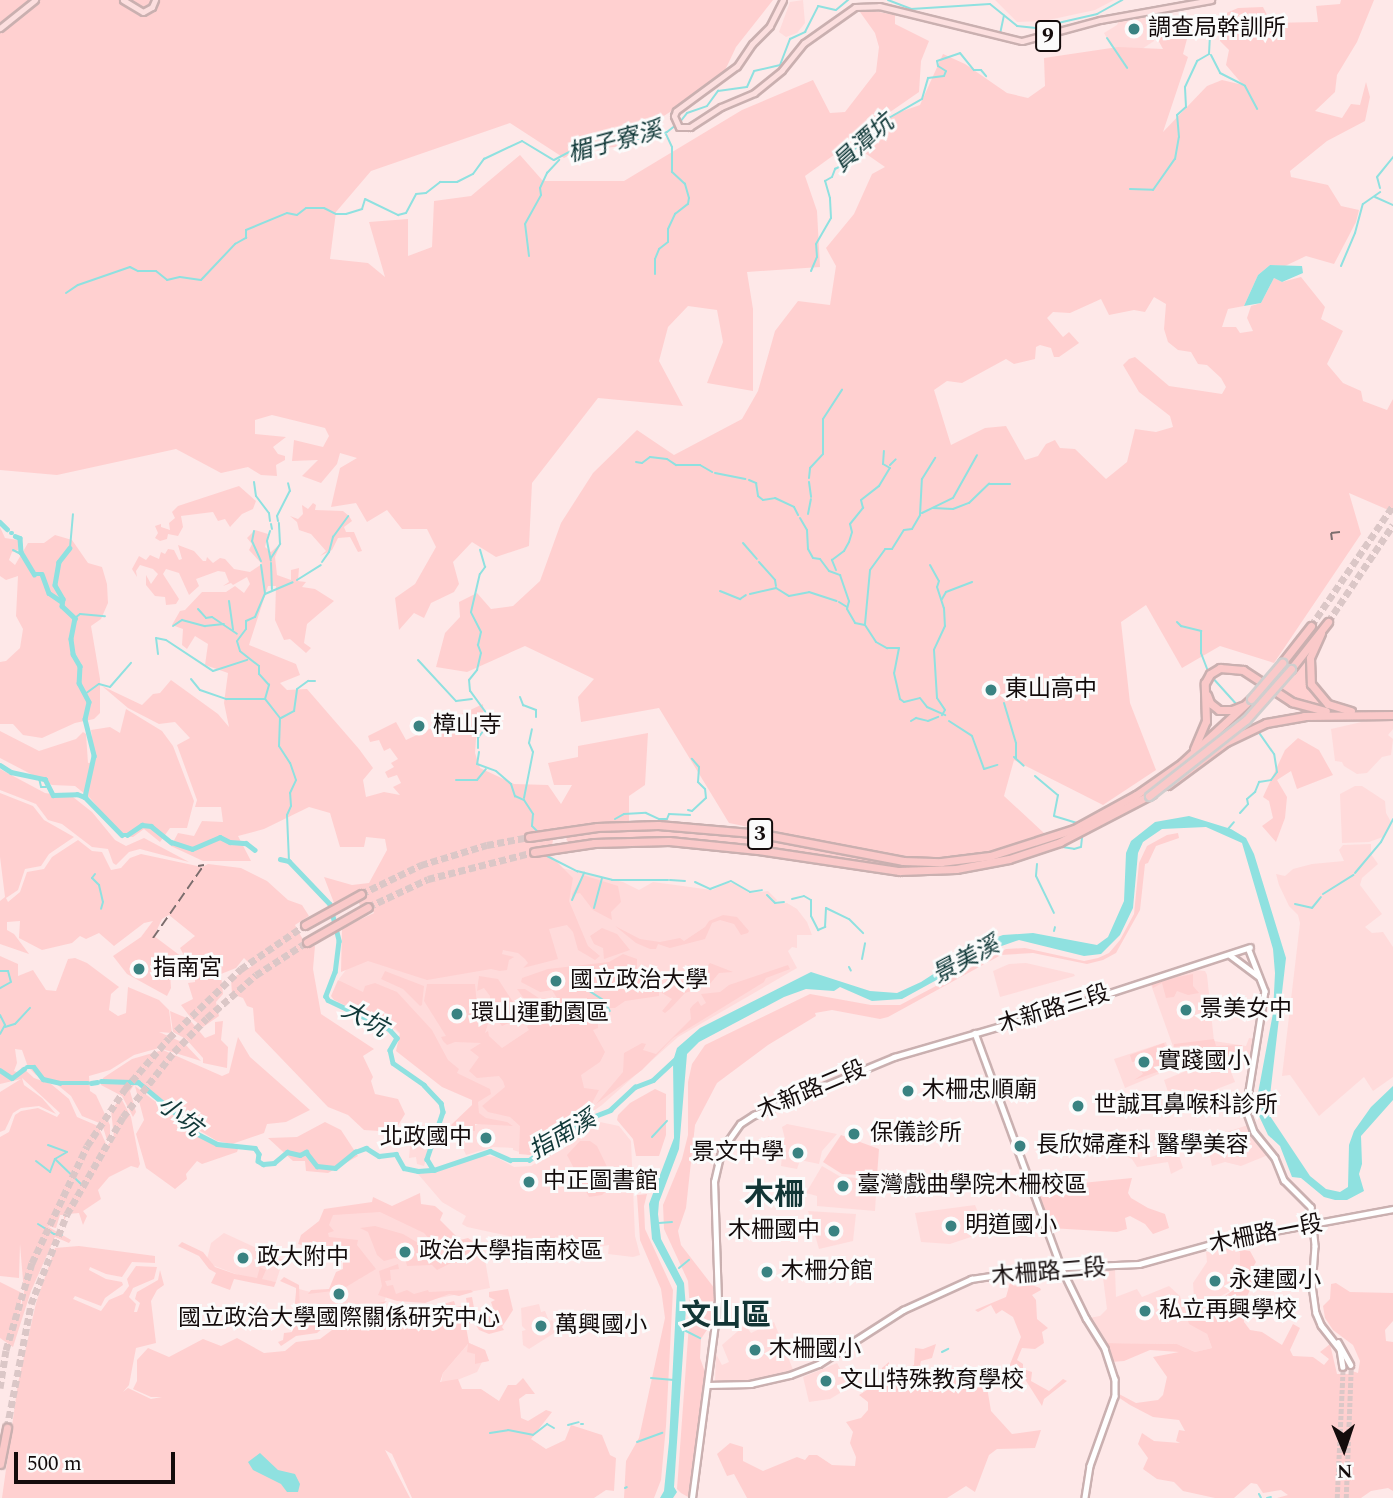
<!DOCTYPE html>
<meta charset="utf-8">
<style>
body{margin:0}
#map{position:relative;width:1393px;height:1498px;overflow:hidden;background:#fee8e8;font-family:Spectral,"Noto Sans TC",serif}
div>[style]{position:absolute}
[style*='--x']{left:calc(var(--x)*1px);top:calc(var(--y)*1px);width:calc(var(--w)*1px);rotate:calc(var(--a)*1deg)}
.built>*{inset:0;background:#ffdbdb}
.green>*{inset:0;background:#ffd0d0}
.water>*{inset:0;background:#8fe1e0}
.stream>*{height:2px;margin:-1px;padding:0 1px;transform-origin:1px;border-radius:1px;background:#8fe1e0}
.river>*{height:4.5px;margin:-2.25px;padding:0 2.25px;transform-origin:2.25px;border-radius:2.25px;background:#8fe1e0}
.secondary-tunnel>*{height:4.5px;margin-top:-2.25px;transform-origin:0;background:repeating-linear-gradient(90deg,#dbc7c7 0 4.5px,transparent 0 6.5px)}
.highway-tunnel>*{height:7px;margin-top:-3.5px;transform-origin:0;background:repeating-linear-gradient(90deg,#dbc7c7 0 7px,transparent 0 10.5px)}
.roads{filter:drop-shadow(2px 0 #cab0b0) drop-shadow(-2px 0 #cab0b0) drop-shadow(0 2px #cab0b0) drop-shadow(0 -2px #cab0b0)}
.secondary>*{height:4.5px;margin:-2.25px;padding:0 2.25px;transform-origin:2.25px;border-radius:2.25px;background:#fff}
.primary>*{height:5px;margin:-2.5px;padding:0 2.5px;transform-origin:2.5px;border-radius:2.5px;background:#fcdfdf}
.highway>*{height:7px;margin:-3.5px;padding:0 3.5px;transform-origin:3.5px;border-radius:3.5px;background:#fac9c9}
.rail>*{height:2px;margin-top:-1px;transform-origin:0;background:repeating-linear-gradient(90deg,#7b6d6d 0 10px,transparent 0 15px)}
.bridges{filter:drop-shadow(2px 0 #d0cece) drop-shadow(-2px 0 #d0cece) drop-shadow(0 2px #d0cece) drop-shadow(0 -2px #d0cece)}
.highway-bridge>*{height:7px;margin:-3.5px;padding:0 3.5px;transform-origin:3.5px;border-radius:3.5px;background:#fac9c9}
.dots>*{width:19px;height:19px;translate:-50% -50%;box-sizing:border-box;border:4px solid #fbfbfb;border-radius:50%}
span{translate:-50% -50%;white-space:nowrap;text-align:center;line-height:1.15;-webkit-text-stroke:6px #fbfbfb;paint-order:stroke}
.shield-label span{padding:2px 5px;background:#fbfbfb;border:2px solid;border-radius:5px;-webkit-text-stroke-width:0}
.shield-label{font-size:21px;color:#140c0c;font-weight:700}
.poi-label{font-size:23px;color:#140c0c}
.left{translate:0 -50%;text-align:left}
.right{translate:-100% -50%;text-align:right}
.street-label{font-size:23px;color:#140c0c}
.water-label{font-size:24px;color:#103838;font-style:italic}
.district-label{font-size:30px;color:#123535;font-weight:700}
.north{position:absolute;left:1309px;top:1414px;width:70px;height:70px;-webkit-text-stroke:5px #fbfbfb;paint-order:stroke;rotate:178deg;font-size:19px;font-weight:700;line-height:28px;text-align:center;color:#140c0c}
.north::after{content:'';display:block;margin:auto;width:24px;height:32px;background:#140c0c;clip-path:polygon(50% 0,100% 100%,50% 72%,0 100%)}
.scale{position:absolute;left:14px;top:1452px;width:161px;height:32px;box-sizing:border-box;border:4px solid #140c0c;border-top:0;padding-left:9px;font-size:21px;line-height:24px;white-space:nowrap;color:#140c0c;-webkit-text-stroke:5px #fbfbfb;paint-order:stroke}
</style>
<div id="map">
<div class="built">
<div style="clip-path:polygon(803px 0,805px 23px,797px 33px,786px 37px,779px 32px,790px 2px)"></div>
<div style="clip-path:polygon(995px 0,1114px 0,1095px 10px,1044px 21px,1017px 22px)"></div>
<div style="clip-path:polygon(1166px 11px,1160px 19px,1154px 41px,1142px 49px,1117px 51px,1111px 46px,1104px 33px,1117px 25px,1119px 20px)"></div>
<div style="clip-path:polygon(1393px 720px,1393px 729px,1388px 735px,1393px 739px,1391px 755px,1382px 757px,1367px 773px,1357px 774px,1344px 766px,1342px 762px,1335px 761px,1331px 729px,1366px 721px)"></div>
<div style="clip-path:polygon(1355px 786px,1362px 786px,1385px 801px,1386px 813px,1391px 822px,1383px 837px,1369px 842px,1342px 843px,1340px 794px)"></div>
<div style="clip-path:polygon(1371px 844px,1371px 854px,1378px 864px,1362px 878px,1360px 885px,1382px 914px,1365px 927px,1372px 933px,1383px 932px,1393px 947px,1393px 1077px,1373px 1091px,1364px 1077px,1319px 1116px,1290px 1075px,1282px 1076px,1300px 923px,1298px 915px,1289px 906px,1279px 885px,1276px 874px,1285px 876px,1293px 869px,1312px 864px,1344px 861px,1339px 850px,1343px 845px)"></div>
<div style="clip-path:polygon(491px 852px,623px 882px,639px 890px,653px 882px,712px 890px,727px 883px,735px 883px,749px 893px,768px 891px,777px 900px,774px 904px,787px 903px,797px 909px,807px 922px,812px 935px,797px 935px,797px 948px,792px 947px,788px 951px,797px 968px,678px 1037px,602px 1105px,529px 1155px,513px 1150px,513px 1148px,493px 1147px,466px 1155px,457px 1135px,478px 1124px,477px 1101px,395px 1030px,336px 1004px,349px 990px,340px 984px,339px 979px,358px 954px)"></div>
<div style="clip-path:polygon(1026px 963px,1074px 974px,1075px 976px,1000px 997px,993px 971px,1009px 964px)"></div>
<div style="clip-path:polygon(1195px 970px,1205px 971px,1207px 975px,1214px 1041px,1246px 1046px,1249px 1038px,1255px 1039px,1250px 1060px,1180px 1066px,1150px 982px)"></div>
<div style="clip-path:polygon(1166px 1042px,1173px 1068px,1125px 1088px,1114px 1059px)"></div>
<div style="clip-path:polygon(1228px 1064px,1235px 1082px,1178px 1104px,1172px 1104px,1164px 1080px,1191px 1069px)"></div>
<div style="clip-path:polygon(600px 1122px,619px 1126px,631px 1141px,635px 1236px,640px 1255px,633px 1257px,608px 1254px,609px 1245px,598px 1247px,591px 1240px,583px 1240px,582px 1250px,581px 1243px,575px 1239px,555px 1237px,554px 1245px,544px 1240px,536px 1242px,467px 1227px,462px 1224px,466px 1216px,442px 1202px,418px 1174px,451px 1168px,480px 1155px,496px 1157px,514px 1167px,531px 1166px)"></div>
<div style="clip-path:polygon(787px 1124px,837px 1134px,822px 1151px,819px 1164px,800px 1160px,797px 1169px,781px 1166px,782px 1155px,764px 1151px,768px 1136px,785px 1139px,782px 1127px)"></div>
<div style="clip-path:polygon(420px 1125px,435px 1127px,424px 1166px,417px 1164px,416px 1157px,409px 1158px,410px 1146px)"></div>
<div style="clip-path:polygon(1248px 1125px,1268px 1155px,1241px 1166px,1225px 1162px,1212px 1166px,1206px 1139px)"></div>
<div style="clip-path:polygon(1134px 1142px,1141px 1160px,1177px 1149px,1183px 1168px,1171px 1174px,1168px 1162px,1137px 1167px,1132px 1159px,1104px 1144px)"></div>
<div style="clip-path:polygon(822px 1166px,841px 1177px,877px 1179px,875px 1211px,817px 1206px,817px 1196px,806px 1193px)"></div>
<div style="clip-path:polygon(373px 1204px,455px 1241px,483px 1249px,490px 1288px,434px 1299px,386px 1297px,384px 1302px,347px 1310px,296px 1313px,299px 1289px,314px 1293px,328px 1290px,360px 1279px,344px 1261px,302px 1240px,331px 1213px)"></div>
<div style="clip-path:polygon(975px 1205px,986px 1232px,950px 1244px,921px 1242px,915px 1213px)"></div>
<div style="clip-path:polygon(808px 1211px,856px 1214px,853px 1241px,819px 1249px)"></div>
<div style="clip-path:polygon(224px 1233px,283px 1260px,276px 1282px,241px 1276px,212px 1265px,207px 1259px,211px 1243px)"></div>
<div style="clip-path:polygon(1235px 1243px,1240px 1251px,1240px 1270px,1235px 1279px,1236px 1288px,1219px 1297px,1191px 1324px,1207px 1334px,1212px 1348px,1195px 1352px,1177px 1344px,1104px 1343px,1089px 1318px,1100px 1316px,1107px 1309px,1102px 1270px,1115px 1269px,1116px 1297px,1137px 1289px,1142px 1297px,1169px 1286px,1180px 1296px,1182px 1303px,1194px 1297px,1193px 1283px,1207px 1262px,1206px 1252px)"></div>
<div style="clip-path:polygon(539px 1304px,541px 1312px,545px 1311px,549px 1321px,552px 1320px,559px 1330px,529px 1349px,523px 1345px,522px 1331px,526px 1330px,522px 1326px,521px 1308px)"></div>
<div style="clip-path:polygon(774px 1322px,794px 1372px,757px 1380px,715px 1382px,716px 1354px,722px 1365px,729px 1362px,722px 1345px,745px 1325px,751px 1333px)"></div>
<div style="clip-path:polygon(469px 1343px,485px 1350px,489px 1361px,482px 1362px,477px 1372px,450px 1383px,441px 1383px,443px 1373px)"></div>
<div style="clip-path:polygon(837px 1363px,850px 1387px,830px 1399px,809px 1402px,803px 1377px)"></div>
</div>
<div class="green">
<div style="clip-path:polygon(0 0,773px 0,736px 47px,721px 79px,656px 121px,651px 133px,625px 146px,580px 150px,564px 158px,510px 123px,371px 171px,336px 212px,330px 259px,368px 263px,385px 277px,369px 222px,408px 219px,408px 256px,432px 247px,434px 201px,471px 196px,520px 155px,543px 181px,624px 181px,742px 110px,813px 80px,830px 113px,845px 112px,876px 72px,879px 47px,875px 33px,860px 12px,874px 11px,895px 15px,895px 24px,929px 41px,921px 61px,919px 92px,867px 128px,855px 149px,838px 152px,805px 176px,817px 211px,820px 267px,747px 272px,753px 309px,753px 391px,707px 383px,723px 342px,717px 310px,688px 306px,668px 327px,659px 361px,683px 406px,598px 398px,532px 483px,529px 546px,496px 557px,472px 542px,453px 562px,459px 584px,454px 592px,431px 603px,424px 618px,414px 613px,399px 630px,395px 598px,415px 584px,436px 547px,427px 529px,402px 529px,387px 510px,367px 522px,356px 503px,331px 507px,340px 468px,357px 458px,340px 453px,337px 464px,321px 483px,302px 476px,318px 460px,292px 461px,294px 440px,323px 447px,329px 436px,325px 428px,272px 415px,255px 420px,255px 434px,286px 437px,273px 447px,278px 454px,285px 456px,285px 460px,276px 465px,277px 476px,261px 475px,248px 467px,221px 473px,176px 449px,57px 475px,0 470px)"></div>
<div style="clip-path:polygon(evenodd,1341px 0,1374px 0,1357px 42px,1337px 75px,1335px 92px,1315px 111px,1342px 118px,1351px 104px,1360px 105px,1366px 82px,1370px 97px,1365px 121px,1327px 141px,1290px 171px,1291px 177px,1328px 185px,1341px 206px,1359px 210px,1356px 222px,1334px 264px,1306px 256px,1285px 266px,1270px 265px,1258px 275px,1244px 306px,1228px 309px,1222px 327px,1236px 327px,1240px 333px,1253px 331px,1247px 318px,1251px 306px,1261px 303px,1274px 278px,1282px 282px,1301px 277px,1325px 307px,1321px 319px,1343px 331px,1327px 364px,1343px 383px,1361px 391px,1363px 401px,1387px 410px,1393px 399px,1393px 512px,1349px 493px,1361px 534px,1274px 663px,1220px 646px,1182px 668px,1146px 605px,1121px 622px,1130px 703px,1156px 770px,1103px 805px,1014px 760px,1004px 796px,1045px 834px,993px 851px,973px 855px,929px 858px,873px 853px,729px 823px,659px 708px,581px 722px,578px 697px,594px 679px,525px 646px,467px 672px,436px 667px,445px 633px,460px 617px,459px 602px,477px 593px,491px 609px,513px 606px,540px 581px,561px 523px,593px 473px,637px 430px,674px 455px,742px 419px,758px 391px,775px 331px,798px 301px,830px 305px,836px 266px,826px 248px,854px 214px,872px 174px,885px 167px,862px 151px,867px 140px,894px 114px,920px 105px,943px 54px,965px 64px,1007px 93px,1028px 98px,1045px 86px,1044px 58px,1118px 47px,1163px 49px,1157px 38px,1164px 20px,1176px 18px,1188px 31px,1190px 38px,1187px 39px,1183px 54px,1188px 57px,1163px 132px,1207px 86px,1222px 80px,1243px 85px,1226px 65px,1229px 50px,1220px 41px,1222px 15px,1238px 8px,1263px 7px,1271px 23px,1318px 22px,1316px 6px,1340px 4px,1341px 0,1154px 297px,1166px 304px,1164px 329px,1168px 342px,1178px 350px,1191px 352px,1198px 364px,1207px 365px,1221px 378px,1226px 387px,1222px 394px,1169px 386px,1135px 357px,1129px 359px,1123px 365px,1139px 392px,1170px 416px,1173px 427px,1156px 432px,1135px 429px,1127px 462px,1106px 479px,1075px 449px,1060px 448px,1055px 440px,1046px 444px,1038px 456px,1025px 460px,1006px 426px,985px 428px,951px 445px,934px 390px,947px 381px,962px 383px,1006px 359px,1014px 364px,1035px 359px,1036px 347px,1040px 345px,1051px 348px,1054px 357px,1059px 357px,1079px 343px,1069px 332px,1063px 337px,1047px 318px,1053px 312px,1070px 313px,1101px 299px,1109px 315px,1134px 310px,1145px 312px,1154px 297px)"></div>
<div style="clip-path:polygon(239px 486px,256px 501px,253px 509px,242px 514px,230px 527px,225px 519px,218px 521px,213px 512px,181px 516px,183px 527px,178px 536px,168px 534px,167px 539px,160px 541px,155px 538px,158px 533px,155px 526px,161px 524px,161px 527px,170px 530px,169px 523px,175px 518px,172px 512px,178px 506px)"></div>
<div style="clip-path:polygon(313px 503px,316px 505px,315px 510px,343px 511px,349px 516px,352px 521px,344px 527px,346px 532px,354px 532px,362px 551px,358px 552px,350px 537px,338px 538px,332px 550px,320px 556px,326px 551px,311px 534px,299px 530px,297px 522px,290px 516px,298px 519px,303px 514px,302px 505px,308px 509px)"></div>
<div style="clip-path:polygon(0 527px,5px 538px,18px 540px,18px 550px,12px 552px,9px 560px,15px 565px,28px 543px,44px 543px,55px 535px,72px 540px,88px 563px,102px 567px,107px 584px,108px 603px,101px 619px,91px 626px,100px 679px,100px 713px,94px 719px,75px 723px,42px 738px,23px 735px,13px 724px,0 724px,0 662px,6px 661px,20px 648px,23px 629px,16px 616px,18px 576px,6px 580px,0 576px)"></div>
<div style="clip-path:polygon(255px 530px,268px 534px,265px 547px,271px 552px,281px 543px,275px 557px,277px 575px,291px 580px,291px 570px,299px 568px,298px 581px,306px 582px,302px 587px,315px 589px,334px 601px,307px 624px,304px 643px,311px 648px,306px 653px,290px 639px,284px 640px,275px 620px,276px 586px,268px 586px,249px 645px,296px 664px,300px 675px,280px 683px,287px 690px,307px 689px,359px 749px,373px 768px,363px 780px,366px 797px,384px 792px,400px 795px,393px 787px,401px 783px,397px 775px,388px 778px,385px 772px,394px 767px,391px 763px,398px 759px,390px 748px,384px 751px,379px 740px,370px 742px,368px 736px,396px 722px,406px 740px,483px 704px,484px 721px,476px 739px,475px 753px,480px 768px,514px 784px,548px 785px,561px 804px,572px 785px,554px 785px,548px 763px,578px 757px,578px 746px,648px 733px,645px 785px,629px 796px,629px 821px,584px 825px,528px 836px,553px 840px,552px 846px,531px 851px,532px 855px,549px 854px,573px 878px,569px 901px,588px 946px,600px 956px,595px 960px,578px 950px,573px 932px,567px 925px,549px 929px,558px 959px,523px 968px,528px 963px,525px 959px,518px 953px,503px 950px,502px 954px,514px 957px,509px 960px,507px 970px,500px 971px,491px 969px,427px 980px,368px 961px,341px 972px,342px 928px,374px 913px,369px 904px,361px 908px,357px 898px,361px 891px,334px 903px,324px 877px,352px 885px,369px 883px,387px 850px,385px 839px,366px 837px,364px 847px,340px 847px,330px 813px,309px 807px,264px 829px,238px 836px,251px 861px,203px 861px,171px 846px,178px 833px,194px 836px,202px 821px,223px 822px,221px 807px,195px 807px,197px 800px,177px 745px,190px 738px,175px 722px,159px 724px,128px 708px,102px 686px,142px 705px,153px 694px,160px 693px,171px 680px,218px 714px,229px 727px,224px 703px,228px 673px,205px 665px,208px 644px,195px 636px,187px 649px,182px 645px,183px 629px,172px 625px,180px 611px,185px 610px,202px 592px,226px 592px,235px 586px,244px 593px,250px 584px,247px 577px,233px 585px,231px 583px,223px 586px,229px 582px,225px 572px,218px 571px,196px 579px,199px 586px,189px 595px,179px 573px,166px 569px,163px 574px,179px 599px,176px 604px,166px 605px,165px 597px,155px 596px,146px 585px,146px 575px,151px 584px,158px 574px,153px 569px,140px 565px,136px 571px,137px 577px,132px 569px,139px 556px,146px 560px,150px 555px,159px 559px,161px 552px,165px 554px,168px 549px,174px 550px,179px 560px,182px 559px,178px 545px,194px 551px,203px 561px,206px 561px,207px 557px,213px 563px,220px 558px,225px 559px,234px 569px,250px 572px,262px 564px,249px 550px,252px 544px,247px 538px)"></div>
<div style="clip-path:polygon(1312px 647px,1307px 664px,1308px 680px,1337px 710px,1299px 702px,1270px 684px,1282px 669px,1292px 674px)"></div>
<div style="clip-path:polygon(126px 709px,162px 731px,173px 746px,194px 801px,187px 828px,170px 828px,160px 842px,144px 829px,133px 837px,122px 836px,90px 798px,75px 786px,52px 785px,0 758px,0 731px,39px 751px,76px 739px,83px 732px,86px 734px,88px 763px,95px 762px,91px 730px,110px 727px,120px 733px)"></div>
<div style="clip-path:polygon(1298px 738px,1319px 750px,1333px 775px,1297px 789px,1291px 771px,1277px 780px,1287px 797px,1285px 818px,1276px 842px,1262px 826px,1273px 818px,1269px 801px,1263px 797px,1285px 750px)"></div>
<div style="clip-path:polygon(0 769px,45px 793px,73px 797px,92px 812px,115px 840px,126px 846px,144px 838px,189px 862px,140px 849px,129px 852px,116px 865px,113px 863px,108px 849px,92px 847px,62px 824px,48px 820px,36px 804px,0 790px)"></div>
<div style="clip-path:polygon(0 793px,33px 806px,44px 820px,74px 837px,49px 854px,41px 866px,25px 869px,18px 890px,6px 898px,8px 902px,20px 892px,27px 872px,44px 869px,52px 857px,78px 840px,92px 851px,102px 852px,111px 870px,121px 868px,130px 858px,141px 854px,202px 867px,208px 864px,241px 868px,267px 881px,288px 900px,302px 905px,309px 916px,295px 925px,307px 947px,315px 946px,313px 969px,321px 1014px,374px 1049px,363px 1056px,373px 1077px,371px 1081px,375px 1094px,398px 1099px,405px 1114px,394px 1132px,364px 1130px,348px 1115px,328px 1107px,255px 1031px,253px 1008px,247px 1006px,243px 998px,232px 994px,231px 979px,252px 966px,244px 958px,236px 968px,221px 974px,223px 994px,216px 1002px,219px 1016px,203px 1027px,191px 1018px,181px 1005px,193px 999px,188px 983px,195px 982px,195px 978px,184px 972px,186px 959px,180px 948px,195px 936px,169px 915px,162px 919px,154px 936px,182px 957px,183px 961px,181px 969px,170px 974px,171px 988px,167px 996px,127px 974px,113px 956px,141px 937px,153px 921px,144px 923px,114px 946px,99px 933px,86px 939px,80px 936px,72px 943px,42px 950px,19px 938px,20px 921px,7px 922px,7px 930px,14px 934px,29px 954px,0 944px,0 901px,5px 897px,0 857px)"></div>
<div style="clip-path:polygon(658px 827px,729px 832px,874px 860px,916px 864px,990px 858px,991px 860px,907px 869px,729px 842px,663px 838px,569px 843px,566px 839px,572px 834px,599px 830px)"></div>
<div style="clip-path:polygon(1178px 833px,1179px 838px,1156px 846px,1148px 863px,1145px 864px,1140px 910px,1116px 953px,1103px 960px,1087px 964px,1033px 953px,1001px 955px,888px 1017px,880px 1019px,832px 1010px,815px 1013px,816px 1016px,768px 1045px,717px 1083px,695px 1125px,686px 1208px,678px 1231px,681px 1245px,715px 1289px,712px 1322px,701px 1339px,700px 1358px,705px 1372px,688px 1497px,681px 1493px,677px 1489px,690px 1310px,688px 1281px,664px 1229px,663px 1205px,682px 1159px,688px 1135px,688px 1082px,692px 1064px,705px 1045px,810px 994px,871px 1005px,900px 1005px,1006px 949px,1025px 948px,1084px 961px,1098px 958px,1109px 953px,1120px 940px,1134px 914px,1139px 863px,1147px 846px,1167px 835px)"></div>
<div style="clip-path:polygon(583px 875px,618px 886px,621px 902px,611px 912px,612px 920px,593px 910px,580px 893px,574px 894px,572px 899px,572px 894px)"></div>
<div style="clip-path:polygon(723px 915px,737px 917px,749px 931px,748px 933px,741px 935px,734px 924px,720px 920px,712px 923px,705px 939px,670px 948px,658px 944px,656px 949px,650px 949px,636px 943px,615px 926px,640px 939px,660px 942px,680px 938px,684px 941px,705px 927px,709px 921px)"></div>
<div style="clip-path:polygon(602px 928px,617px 934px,630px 950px,604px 959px,603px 948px,594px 944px,590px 936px)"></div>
<div style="clip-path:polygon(623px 954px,637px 959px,637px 972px,645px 979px,641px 986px,644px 991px,659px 990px,659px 996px,625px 1001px,615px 1008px,610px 1008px,604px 1019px,598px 1022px,598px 1028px,593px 1030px,605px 1052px,600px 1062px,581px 1075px,584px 1088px,599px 1090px,590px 1107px,552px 1140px,530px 1155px,519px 1154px,520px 1126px,510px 1117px,488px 1112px,482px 1106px,505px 1087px,503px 1081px,499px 1076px,477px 1078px,469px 1071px,479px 1057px,470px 1050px,481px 1043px,455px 1042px,447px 1045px,443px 1041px,441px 1037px,446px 1036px,424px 1001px,427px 984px,475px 984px,477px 1005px,488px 1024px,485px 1033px,488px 1031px,489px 1036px,502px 1048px,529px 1030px,527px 1027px,535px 1014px,517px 989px,525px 989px,554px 1008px,560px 1003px,552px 990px,540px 992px,521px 982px,522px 978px,548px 969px,609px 962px)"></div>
<div style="clip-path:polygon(0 956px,18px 964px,18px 976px,33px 970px,46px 990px,56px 991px,68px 959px,75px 958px,87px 963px,119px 987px,111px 994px,109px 1010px,118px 1016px,126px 1013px,128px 987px,159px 1000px,169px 1010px,172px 1033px,159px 1032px,184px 1043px,201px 1061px,159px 1048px,134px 1055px,110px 1070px,89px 1076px,90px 1091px,96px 1095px,110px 1125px,110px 1134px,107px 1140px,102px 1124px,82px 1116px,71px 1096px,54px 1082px,36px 1075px,28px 1067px,22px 1050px,15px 1049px,17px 1063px,14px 1071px,19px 1073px,22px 1067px,34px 1078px,51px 1084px,69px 1099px,77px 1117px,98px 1126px,107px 1146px,114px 1138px,111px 1110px,121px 1098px,131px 1117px,140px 1164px,138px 1168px,131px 1166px,109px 1177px,98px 1190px,101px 1199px,83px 1211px,87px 1216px,83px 1225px,79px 1213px,67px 1214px,64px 1221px,64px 1215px,60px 1215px,56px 1228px,47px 1226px,71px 1240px,69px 1243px,55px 1237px,31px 1291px,13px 1347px,0 1338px,0 1282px,22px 1293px,19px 1318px,24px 1292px,20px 1244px,19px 1278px,0 1276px,0 1137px,9px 1132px,15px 1115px,21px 1111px,38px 1108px,57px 1117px,60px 1113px,22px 1078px,24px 1085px,42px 1098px,56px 1114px,39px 1106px,21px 1108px,13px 1113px,5px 1130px,0 1132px,0 1092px,21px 1079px,0 1084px)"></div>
<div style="clip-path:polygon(710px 963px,733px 972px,719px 973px,709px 985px,685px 993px,670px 1009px,665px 1013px,662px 1011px,672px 999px,662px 993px,662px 990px,670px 989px,682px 981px,693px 982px)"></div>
<div style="clip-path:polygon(788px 965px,790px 969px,766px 978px,764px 982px,673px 1038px,642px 1070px,596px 1104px,623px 1072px,624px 1053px,642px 1043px,646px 1044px,643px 1050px,656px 1054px,691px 1019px,690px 1009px,693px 1005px,698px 1001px,701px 1006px,706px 1003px,701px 994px,720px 992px,729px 985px)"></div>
<div style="clip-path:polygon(385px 971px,424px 986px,422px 1005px,420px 1006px,403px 989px,381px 979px)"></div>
<div style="clip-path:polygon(1193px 974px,1193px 986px,1199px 993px,1188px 995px,1177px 991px,1174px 997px,1166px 998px,1162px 983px,1153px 988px,1151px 982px)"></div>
<div style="clip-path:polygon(479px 976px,498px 979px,513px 1002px,525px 1009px,523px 1017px,502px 1026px,490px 1011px,490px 996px,484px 988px,477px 991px)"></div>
<div style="clip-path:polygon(338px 980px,363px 992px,365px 986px,375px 983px,397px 992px,432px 1030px,448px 1060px,459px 1069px,457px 1073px,490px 1089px,491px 1094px,478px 1102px,479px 1113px,486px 1118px,507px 1122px,513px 1126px,475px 1124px,475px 1131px,465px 1131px,457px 1135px,451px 1125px,472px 1105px,472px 1100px,442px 1087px,396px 1051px,400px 1033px,395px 1028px,334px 1000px,331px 996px)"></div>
<div style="clip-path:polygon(170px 1011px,189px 1019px,205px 1038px,215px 1034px,215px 1022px,223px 1021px,221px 1040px,228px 1047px,227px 1068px,203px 1063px,203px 1058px,186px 1039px,173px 1032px)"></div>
<div style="clip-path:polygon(238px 1037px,250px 1057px,310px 1110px,286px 1122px,267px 1124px,264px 1133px,232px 1144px,217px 1141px,192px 1126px,180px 1113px,140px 1085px,134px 1085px,130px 1091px,136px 1112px,133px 1117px,122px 1096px,101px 1085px,103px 1078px,132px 1059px,163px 1050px,222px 1076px,229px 1073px)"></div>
<div style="clip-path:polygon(1214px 1039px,1216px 1046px,1242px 1045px,1237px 1059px,1215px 1054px,1197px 1061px,1188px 1053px,1189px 1045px,1174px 1047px,1174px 1044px)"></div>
<div style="clip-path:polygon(1164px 1043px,1167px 1052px,1161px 1055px,1168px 1057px,1171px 1067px,1134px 1080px,1143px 1074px,1139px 1067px,1143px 1061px,1132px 1062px,1130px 1055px)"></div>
<div style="clip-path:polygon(135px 1086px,198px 1134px,213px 1144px,238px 1149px,237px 1152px,202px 1164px,197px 1161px,186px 1174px,187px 1179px,175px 1189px,146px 1168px,136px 1134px,144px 1120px)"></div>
<div style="clip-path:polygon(655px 1089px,666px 1094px,666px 1135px,659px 1156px,636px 1156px,633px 1139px,617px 1120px,618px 1115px,630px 1103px)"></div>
<div style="clip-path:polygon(325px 1122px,341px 1130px,358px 1156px,328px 1173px,306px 1171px,305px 1161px,293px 1161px,268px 1138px,297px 1137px)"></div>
<div style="clip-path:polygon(841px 1135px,879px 1149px,877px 1176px,842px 1174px,823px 1162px)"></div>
<div style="clip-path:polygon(580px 1141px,590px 1141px,597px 1146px,611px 1175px,611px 1186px,602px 1195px,589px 1197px,567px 1155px)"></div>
<div style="clip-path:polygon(1132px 1178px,1128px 1193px,1131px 1198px,1148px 1208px,1165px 1214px,1169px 1228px,1153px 1234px,1145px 1224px,1130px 1216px,1125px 1218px,1127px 1229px,1117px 1232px,1050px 1228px,1038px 1195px,1066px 1191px,1082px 1183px)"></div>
<div style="clip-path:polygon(420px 1193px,421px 1204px,435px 1206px,443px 1213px,440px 1220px,460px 1240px,468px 1238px,481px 1247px,483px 1253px,470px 1258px,460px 1257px,438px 1237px,432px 1242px,424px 1233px,380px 1212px,333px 1215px,329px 1225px,334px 1231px,328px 1233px,329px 1237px,358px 1240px,357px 1245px,376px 1269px,341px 1290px,308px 1294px,311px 1290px,329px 1289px,336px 1272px,343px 1269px,343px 1262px,331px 1259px,329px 1253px,298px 1244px,301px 1235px,319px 1221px,324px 1209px,372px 1202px,373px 1197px,392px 1206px)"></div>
<div style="clip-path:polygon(647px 1194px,644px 1206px,645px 1229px,673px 1290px,666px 1426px,661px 1480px,654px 1498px,624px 1498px,626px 1461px,639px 1438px,665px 1318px,661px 1289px,640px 1240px,637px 1195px)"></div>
<div style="clip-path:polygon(375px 1226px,403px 1234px,430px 1250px,435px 1259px,441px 1254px,451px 1263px,437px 1270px,432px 1265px,407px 1266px,406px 1262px,395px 1258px,384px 1261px,377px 1255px,368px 1232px,360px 1228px)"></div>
<div style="clip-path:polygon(182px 1242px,203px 1252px,215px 1267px,235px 1274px,257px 1278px,260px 1267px,266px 1270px,262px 1279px,276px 1282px,274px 1287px,234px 1279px,230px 1290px,211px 1283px,216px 1273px,209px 1269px,199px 1256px,178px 1246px)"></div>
<div style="clip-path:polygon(79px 1246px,155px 1256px,155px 1263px,132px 1262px,122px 1277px,106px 1274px,90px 1267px,89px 1270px,106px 1279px,122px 1282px,123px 1285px,105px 1298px,101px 1306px,75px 1296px,73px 1299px,101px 1311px,109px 1300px,123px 1294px,129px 1286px,127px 1279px,136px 1266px,157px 1267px,154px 1279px,133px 1288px,129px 1297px,136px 1304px,134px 1312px,137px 1312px,140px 1303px,135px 1299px,137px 1292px,158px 1280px,160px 1270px,164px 1285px,157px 1290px,151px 1301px,156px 1343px,136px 1348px,129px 1385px,123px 1392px,128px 1388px,151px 1399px,162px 1397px,151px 1397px,133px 1389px,137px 1381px,137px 1360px,148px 1348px,169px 1357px,203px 1339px,221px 1346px,237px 1338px,264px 1353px,285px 1351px,296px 1342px,320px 1339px,332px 1330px,368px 1324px,384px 1311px,424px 1309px,454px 1301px,456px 1307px,467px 1305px,466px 1298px,472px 1297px,475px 1313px,493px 1308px,491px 1302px,495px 1300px,489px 1297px,489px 1292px,508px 1289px,513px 1310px,502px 1327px,504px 1330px,489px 1334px,479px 1330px,474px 1322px,468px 1324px,466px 1327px,469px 1343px,485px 1350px,489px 1361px,475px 1364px,475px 1354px,467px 1352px,468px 1344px,443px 1373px,440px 1382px,458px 1379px,462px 1389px,481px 1389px,499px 1401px,508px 1385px,516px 1385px,523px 1378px,535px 1394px,526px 1394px,519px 1399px,521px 1418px,528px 1421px,546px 1410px,552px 1412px,531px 1439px,546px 1449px,565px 1440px,571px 1425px,602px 1435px,610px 1455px,616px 1458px,614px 1491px,606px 1490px,594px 1498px,412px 1498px,392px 1454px,385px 1450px,410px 1498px,2px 1498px,18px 1383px,36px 1303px,55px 1248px)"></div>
<div style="clip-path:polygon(1237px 1249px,1250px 1251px,1256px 1262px,1253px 1267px,1258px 1271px,1243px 1306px,1244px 1322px,1250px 1330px,1262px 1332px,1282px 1345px,1293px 1324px,1300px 1328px,1290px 1350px,1293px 1356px,1313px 1357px,1324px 1365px,1329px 1359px,1320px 1352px,1330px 1344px,1337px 1374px,1349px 1374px,1349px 1370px,1358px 1373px,1360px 1361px,1353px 1345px,1333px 1330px,1325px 1318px,1323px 1306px,1330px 1299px,1331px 1284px,1336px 1283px,1350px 1292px,1393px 1293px,1393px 1321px,1385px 1330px,1386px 1341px,1393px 1342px,1393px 1491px,1388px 1488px,1371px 1491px,1361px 1498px,1277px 1498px,1288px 1495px,1281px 1490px,1263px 1493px,1257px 1484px,1251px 1483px,1234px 1498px,1215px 1498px,1183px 1491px,1174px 1482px,1157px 1479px,1143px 1469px,1148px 1458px,1138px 1444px,1142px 1433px,1154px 1441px,1180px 1443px,1176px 1441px,1179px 1430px,1185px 1431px,1179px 1420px,1153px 1417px,1130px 1405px,1118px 1397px,1119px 1394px,1136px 1403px,1158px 1400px,1163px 1395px,1167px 1377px,1153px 1357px,1179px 1352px,1150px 1350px,1124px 1361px,1111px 1362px,1104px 1343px,1177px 1344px,1195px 1352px,1212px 1348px,1207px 1334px,1189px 1324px,1186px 1314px,1201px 1314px,1236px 1288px,1235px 1279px,1240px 1270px,1240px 1252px)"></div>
<div style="clip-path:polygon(398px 1264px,399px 1269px,390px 1270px,391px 1280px,385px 1281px,387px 1286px,393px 1285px,396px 1294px,407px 1290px,414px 1294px,428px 1290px,429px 1292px,471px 1290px,473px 1292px,459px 1296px,449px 1294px,425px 1303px,397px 1301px,378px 1295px,382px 1286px,379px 1271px)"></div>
<div style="clip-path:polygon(284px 1277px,299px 1285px,300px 1312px,358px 1307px,387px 1301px,369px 1316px,348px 1321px,334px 1319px,317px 1333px,296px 1336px,281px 1346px,278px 1342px,283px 1340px,284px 1333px,292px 1332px,296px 1292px,296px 1288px,280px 1281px)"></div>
<div style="clip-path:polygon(1024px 1282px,1040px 1288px,1041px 1290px,1032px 1295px,1036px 1300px,1037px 1319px,1048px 1328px,1042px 1332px,1044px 1343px,1035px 1349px,1022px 1348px,1017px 1360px,1023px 1364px,1023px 1369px,1032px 1372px,1031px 1381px,1049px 1391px,1063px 1379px,1067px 1381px,1044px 1399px,1042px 1406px,1021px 1373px,1006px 1374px,1021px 1337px,1013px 1317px,1002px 1310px,996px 1314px,991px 1305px,978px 1312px,975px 1310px,1006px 1297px,1010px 1283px)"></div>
<div style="clip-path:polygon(936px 1344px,932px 1358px,921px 1361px,920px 1365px,936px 1381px,955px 1367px,974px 1374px,987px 1387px,991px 1411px,1012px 1434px,1041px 1430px,1035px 1448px,997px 1449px,989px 1455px,975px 1492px,966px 1486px,947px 1498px,747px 1498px,734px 1474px,727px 1476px,717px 1454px,730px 1443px,743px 1447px,743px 1461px,763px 1471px,797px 1457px,805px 1460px,809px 1455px,817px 1455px,832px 1465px,855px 1466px,856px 1457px,850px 1443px,853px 1432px,846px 1422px,861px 1418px,868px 1410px,868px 1402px,859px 1395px,881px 1381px,882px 1368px,889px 1362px,889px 1376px,894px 1381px,899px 1378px,899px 1373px,914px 1365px,915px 1348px,923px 1349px)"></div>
</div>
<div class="water">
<div style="clip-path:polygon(1270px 265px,1302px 266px,1303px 273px,1282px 282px,1274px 278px,1261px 303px,1244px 306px,1258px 275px)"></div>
<div style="clip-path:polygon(1189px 816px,1231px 829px,1246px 838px,1254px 854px,1286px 958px,1268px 1113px,1310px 1176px,1326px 1189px,1340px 1192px,1348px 1187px,1349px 1145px,1354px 1131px,1371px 1107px,1393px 1086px,1393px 1100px,1361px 1136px,1362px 1164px,1359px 1174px,1364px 1191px,1347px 1200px,1335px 1200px,1324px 1197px,1301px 1178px,1292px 1177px,1280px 1146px,1268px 1135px,1259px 1116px,1256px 1104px,1273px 1013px,1275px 973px,1273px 949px,1242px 843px,1206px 827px,1162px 829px,1143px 842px,1138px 853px,1133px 908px,1120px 935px,1101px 954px,1084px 956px,1019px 940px,993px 949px,902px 999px,872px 1001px,840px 987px,834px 991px,806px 989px,784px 997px,699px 1042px,687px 1054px,679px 1149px,659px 1202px,658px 1214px,661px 1239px,684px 1283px,686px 1308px,674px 1487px,677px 1492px,673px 1498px,660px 1498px,664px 1491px,669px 1442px,677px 1286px,652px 1239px,649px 1204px,674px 1138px,673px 1061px,677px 1048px,700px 1028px,811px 972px,870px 991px,897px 993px,921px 982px,983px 942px,1003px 935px,1033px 933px,1097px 945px,1108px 937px,1124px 901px,1126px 853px,1131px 841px,1155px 822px)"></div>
<div style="clip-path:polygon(260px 1453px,278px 1470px,295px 1474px,300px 1484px,298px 1492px,287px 1492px,281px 1484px,253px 1470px,248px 1462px)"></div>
</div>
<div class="stream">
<div style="--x:888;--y:0;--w:25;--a:21"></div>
<div style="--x:911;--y:9;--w:79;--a:-3.6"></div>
<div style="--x:990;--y:4;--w:35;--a:39"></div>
<div style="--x:1017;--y:26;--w:19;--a:6"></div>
<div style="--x:1036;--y:28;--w:63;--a:-12.9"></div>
<div style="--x:1097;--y:14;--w:29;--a:-29"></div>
<div style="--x:1000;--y:34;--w:19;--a:-78"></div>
<div style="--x:1107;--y:38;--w:36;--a:56"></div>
<div style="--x:1211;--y:55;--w:20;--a:63"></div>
<div style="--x:1220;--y:73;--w:28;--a:27"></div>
<div style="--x:1245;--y:86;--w:26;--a:62"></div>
<div style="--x:680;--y:122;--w:11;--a:-52"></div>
<div style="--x:687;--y:113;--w:21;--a:-19"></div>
<div style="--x:707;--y:106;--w:19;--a:-54"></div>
<div style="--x:718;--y:91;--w:29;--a:-8"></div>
<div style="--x:747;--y:87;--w:17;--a:-66"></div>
<div style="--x:754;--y:71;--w:27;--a:-13"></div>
<div style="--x:780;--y:65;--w:28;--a:-69"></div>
<div style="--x:790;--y:39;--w:17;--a:-25"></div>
<div style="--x:805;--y:32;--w:29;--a:-63"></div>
<div style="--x:818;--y:6;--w:18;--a:13"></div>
<div style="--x:836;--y:10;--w:16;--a:-40"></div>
<div style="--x:1380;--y:188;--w:11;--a:-105"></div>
<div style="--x:1377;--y:177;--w:26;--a:-51"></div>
<div style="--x:1130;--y:189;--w:23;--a:2"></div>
<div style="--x:1153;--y:190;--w:38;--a:-55"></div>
<div style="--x:1175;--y:159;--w:22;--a:-80"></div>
<div style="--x:1179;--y:137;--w:22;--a:-95"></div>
<div style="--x:1177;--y:115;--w:12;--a:-42"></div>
<div style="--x:1186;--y:107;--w:20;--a:-93"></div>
<div style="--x:1185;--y:87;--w:29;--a:-65"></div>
<div style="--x:1197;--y:61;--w:14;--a:-30"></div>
<div style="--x:1209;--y:54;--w:22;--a:-87"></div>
<div style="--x:1210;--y:32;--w:7;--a:-106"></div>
<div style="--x:1208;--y:25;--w:7;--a:-146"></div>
<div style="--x:1202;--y:21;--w:6;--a:-90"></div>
<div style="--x:1375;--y:197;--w:20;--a:24"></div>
<div style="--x:529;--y:256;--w:32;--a:-97"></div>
<div style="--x:525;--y:224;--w:33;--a:-61"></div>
<div style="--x:541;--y:195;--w:7;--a:-98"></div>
<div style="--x:540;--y:188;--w:17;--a:-65"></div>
<div style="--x:547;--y:173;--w:18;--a:-47"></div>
<div style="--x:1341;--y:266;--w:36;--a:-67"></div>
<div style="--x:1355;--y:233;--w:30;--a:-75"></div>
<div style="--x:1363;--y:204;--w:21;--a:-35"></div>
<div style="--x:811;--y:271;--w:15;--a:-67"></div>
<div style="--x:817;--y:257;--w:13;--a:-94"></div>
<div style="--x:816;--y:244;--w:30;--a:-60"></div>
<div style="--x:831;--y:218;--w:20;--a:-93"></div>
<div style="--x:830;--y:198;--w:18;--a:-106"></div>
<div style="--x:825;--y:181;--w:8;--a:-30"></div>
<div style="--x:832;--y:177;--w:9;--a:-69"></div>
<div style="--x:835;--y:169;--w:18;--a:-27"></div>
<div style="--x:851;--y:161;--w:11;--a:-75"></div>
<div style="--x:854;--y:150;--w:18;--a:-47"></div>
<div style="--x:866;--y:137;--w:13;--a:-18"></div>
<div style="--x:878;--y:133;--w:17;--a:-57"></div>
<div style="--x:887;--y:119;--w:40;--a:-29.7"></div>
<div style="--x:922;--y:99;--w:22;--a:-74"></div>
<div style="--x:928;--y:78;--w:16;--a:-7"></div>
<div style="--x:944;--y:76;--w:5;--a:-68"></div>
<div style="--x:946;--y:71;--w:9;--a:-148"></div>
<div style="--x:938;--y:66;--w:5;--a:-101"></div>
<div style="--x:937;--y:61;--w:24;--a:-19"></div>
<div style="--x:960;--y:53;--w:22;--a:51"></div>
<div style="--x:974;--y:70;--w:7;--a:0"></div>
<div style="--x:981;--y:70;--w:8;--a:50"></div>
<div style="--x:655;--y:274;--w:15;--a:-90"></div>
<div style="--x:655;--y:259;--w:11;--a:-68"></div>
<div style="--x:659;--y:249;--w:11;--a:-38"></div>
<div style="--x:668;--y:242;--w:13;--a:-90"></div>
<div style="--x:668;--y:229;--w:17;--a:-65"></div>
<div style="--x:675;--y:214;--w:16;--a:-38"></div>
<div style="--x:688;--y:204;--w:6;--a:-81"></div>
<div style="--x:689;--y:198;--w:15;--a:-106"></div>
<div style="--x:685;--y:184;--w:18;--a:-137"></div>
<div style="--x:672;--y:172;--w:25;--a:-90"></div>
<div style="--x:672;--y:147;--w:14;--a:-115"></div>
<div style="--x:66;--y:293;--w:14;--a:-34"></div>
<div style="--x:78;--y:285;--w:55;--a:-19.1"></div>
<div style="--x:130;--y:267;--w:9;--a:27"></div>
<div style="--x:138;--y:271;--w:18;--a:0"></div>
<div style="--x:156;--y:271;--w:14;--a:39"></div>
<div style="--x:167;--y:280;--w:13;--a:-13"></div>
<div style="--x:180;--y:277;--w:21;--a:8"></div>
<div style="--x:201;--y:280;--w:50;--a:-46.6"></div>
<div style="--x:235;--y:244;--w:13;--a:-29"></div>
<div style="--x:246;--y:238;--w:8;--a:-90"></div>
<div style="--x:246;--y:230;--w:44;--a:-22.5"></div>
<div style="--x:287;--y:213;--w:10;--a:11"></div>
<div style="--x:297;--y:215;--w:11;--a:-38"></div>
<div style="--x:306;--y:208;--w:18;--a:0"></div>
<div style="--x:324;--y:208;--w:13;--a:27"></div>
<div style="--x:336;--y:214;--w:10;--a:0"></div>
<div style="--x:346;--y:214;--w:17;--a:-17"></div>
<div style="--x:362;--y:209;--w:10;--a:-73"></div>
<div style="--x:365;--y:199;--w:37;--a:26"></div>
<div style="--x:398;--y:215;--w:8;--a:-14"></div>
<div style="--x:406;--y:213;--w:21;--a:-62"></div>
<div style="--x:416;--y:194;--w:10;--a:-6"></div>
<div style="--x:426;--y:193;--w:18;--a:-38"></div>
<div style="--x:440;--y:182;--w:17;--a:0"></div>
<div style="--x:457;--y:182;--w:18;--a:-27"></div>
<div style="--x:473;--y:174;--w:19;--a:-54"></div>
<div style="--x:484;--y:159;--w:42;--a:-25.3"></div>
<div style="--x:522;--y:141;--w:37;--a:31"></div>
<div style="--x:554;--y:160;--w:21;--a:-28"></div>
<div style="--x:573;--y:150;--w:26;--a:-11"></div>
<div style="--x:599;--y:145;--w:11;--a:-34"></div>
<div style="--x:608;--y:139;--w:36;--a:0"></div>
<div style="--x:644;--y:139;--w:24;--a:-17"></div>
<div style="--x:667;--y:132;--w:11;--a:-38"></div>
<div style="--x:636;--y:462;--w:6;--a:9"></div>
<div style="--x:642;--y:463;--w:10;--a:-37"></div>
<div style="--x:650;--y:457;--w:17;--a:7"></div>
<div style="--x:667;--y:459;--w:11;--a:34"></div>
<div style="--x:676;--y:465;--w:24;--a:0"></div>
<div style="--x:700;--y:465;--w:14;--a:30"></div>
<div style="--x:890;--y:465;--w:8;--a:-45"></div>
<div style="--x:715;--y:473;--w:31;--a:11"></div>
<div style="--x:809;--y:478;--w:10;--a:-84"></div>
<div style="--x:810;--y:468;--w:19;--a:-47"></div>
<div style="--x:823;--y:454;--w:35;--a:-90"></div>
<div style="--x:823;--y:419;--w:35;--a:-57"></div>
<div style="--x:749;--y:480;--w:8;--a:23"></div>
<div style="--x:756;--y:483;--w:13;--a:81"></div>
<div style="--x:758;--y:496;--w:6;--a:39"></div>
<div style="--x:763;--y:500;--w:12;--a:-9"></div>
<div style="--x:775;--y:498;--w:21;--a:25"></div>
<div style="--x:794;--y:507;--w:9;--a:63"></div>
<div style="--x:254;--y:482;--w:14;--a:82"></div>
<div style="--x:256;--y:496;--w:21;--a:53"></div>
<div style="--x:269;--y:513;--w:8;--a:83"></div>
<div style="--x:809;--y:482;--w:15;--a:82"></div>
<div style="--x:933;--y:508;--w:20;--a:3"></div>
<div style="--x:953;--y:509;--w:17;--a:-21"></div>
<div style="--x:969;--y:503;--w:28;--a:-44"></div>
<div style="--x:989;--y:484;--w:21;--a:0"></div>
<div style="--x:922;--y:513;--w:34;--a:-26"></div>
<div style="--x:953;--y:498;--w:49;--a:-60.8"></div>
<div style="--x:808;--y:514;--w:15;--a:-79"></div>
<div style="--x:800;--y:518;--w:14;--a:60"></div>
<div style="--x:807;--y:530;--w:19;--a:87"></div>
<div style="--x:808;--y:549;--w:10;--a:61"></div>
<div style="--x:813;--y:558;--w:7;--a:8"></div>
<div style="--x:820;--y:559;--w:15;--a:53"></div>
<div style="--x:829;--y:571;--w:12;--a:20"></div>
<div style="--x:840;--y:575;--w:28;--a:71"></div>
<div style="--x:849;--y:601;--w:8;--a:104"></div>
<div style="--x:847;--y:609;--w:16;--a:60"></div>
<div style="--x:855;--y:623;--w:10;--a:11"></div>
<div style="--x:865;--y:625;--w:20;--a:57"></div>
<div style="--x:876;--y:642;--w:13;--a:29"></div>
<div style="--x:887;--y:648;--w:12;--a:0"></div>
<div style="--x:899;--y:648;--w:25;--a:101"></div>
<div style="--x:894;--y:673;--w:27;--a:77"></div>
<div style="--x:900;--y:699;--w:5;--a:37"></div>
<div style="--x:904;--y:702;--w:16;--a:-14"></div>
<div style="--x:920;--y:698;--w:11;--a:52"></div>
<div style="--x:927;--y:707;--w:20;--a:24"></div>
<div style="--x:278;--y:521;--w:5;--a:-101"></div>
<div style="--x:277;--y:516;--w:28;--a:-63"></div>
<div style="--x:290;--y:491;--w:8;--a:-104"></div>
<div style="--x:271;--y:524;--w:5;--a:79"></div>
<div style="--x:254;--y:531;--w:10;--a:101"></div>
<div style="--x:252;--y:541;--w:22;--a:66"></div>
<div style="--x:270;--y:531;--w:10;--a:107"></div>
<div style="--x:267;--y:541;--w:20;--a:79"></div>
<div style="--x:743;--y:543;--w:21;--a:49"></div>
<div style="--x:70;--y:548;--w:34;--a:-85"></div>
<div style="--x:13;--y:550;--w:11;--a:27"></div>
<div style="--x:271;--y:558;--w:17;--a:-57"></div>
<div style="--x:280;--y:544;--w:21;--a:-93"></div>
<div style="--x:322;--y:562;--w:12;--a:-55"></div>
<div style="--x:329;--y:552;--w:16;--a:-75"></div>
<div style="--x:333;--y:537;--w:26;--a:-54"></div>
<div style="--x:759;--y:562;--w:24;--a:48"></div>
<div style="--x:775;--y:580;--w:6;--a:81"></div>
<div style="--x:271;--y:563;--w:26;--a:88"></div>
<div style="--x:261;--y:565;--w:29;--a:82"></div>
<div style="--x:930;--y:565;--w:18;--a:61"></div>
<div style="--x:939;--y:581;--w:6;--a:108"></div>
<div style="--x:937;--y:587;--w:22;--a:72"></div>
<div style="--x:944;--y:608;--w:18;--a:87"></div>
<div style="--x:945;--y:626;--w:26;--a:115"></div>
<div style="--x:934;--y:650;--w:48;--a:86.4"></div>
<div style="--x:937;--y:698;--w:14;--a:56"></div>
<div style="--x:945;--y:710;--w:6;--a:121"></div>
<div style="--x:836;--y:570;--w:11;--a:-112"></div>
<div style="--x:832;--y:560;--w:15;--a:-37"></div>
<div style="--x:844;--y:551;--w:10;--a:-61"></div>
<div style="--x:849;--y:542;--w:10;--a:-73"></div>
<div style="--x:852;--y:532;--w:8;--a:-104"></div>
<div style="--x:850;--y:524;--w:21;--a:-51"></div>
<div style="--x:863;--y:508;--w:8;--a:-104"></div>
<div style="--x:861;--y:500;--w:23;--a:-38"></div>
<div style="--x:879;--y:486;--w:21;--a:-59"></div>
<div style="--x:890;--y:468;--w:8;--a:-150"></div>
<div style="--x:883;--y:464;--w:13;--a:-86"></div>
<div style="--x:297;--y:580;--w:28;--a:-32"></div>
<div style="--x:720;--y:591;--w:22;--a:22"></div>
<div style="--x:740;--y:599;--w:7;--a:-34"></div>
<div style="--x:750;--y:594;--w:27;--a:-13"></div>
<div style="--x:776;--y:588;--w:15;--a:32"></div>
<div style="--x:789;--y:596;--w:20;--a:-11"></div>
<div style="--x:809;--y:592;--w:29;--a:18"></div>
<div style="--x:942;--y:599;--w:8;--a:-60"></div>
<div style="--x:946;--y:592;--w:28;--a:-21"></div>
<div style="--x:229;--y:601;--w:29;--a:82"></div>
<div style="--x:839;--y:602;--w:9;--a:32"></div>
<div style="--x:198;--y:609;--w:12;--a:48"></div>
<div style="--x:206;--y:618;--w:6;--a:-9"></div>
<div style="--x:212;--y:617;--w:30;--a:34"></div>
<div style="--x:75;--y:618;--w:6;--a:-39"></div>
<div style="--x:80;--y:614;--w:25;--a:5"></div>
<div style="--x:1177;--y:622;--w:6;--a:45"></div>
<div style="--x:1181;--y:626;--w:21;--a:14"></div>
<div style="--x:1201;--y:631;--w:22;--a:90"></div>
<div style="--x:1201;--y:653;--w:19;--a:69"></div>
<div style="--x:865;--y:624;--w:54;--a:-84.7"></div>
<div style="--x:870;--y:570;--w:26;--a:-54"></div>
<div style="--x:885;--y:549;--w:7;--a:0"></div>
<div style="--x:892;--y:549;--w:22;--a:-58"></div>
<div style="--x:904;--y:530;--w:8;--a:-7"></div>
<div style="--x:912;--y:529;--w:16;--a:-60"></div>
<div style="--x:920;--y:515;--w:36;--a:-87"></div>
<div style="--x:922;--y:479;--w:25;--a:-58"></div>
<div style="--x:173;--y:626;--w:11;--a:-34"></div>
<div style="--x:182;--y:620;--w:24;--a:15"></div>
<div style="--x:205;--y:626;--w:19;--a:-6"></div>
<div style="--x:158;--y:654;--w:16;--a:-97"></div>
<div style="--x:156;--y:638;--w:10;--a:11"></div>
<div style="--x:166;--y:640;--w:56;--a:33.4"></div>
<div style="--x:213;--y:671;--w:36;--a:-18"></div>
<div style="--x:418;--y:660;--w:56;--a:47.2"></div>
<div style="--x:456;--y:701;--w:16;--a:-7"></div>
<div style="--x:1211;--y:676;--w:39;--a:48"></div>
<div style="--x:191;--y:679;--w:14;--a:51"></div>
<div style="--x:200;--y:690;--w:28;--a:19"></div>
<div style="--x:226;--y:699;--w:39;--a:0"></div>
<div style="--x:85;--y:694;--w:17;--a:-36"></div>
<div style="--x:99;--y:684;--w:11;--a:15"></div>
<div style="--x:110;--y:687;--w:32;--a:-49"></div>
<div style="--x:520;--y:697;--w:9;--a:69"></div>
<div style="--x:523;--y:705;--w:14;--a:21"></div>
<div style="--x:536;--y:710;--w:7;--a:90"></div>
<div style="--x:1004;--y:703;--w:42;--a:73.3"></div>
<div style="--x:1016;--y:743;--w:15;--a:90"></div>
<div style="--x:281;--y:718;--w:15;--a:-28"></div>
<div style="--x:294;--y:711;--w:22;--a:-82"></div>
<div style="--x:297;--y:689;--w:14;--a:-36"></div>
<div style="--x:308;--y:681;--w:7;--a:0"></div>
<div style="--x:911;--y:721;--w:6;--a:-31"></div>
<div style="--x:916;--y:718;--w:12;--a:14"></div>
<div style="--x:928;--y:721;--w:11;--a:-22"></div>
<div style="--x:949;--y:721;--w:27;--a:33"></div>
<div style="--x:972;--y:736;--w:35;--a:70"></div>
<div style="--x:984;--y:769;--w:14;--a:-17"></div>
<div style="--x:478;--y:748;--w:10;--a:-90"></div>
<div style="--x:478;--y:738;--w:10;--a:-53"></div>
<div style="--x:484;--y:730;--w:16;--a:-79"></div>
<div style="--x:487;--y:714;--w:29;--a:-126"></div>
<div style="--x:470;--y:691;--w:11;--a:-95"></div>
<div style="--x:469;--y:680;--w:13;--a:-51"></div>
<div style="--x:477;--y:670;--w:17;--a:-77"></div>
<div style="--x:481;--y:653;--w:9;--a:-111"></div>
<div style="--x:478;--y:645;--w:13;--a:-77"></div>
<div style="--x:481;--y:632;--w:22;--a:-117"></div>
<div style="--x:471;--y:612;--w:39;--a:-77"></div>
<div style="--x:480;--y:574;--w:9;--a:-54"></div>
<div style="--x:485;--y:567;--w:18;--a:-106"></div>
<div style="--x:479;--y:752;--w:12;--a:99"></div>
<div style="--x:477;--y:764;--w:20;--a:20"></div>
<div style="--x:496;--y:771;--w:20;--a:41"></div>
<div style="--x:511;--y:784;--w:13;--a:72"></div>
<div style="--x:515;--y:796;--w:10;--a:24"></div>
<div style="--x:524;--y:800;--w:17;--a:57"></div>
<div style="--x:533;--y:814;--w:12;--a:95"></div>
<div style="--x:532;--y:826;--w:8;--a:45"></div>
<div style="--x:1014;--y:757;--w:13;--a:42"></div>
<div style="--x:1035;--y:776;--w:30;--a:40"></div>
<div style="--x:1058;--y:795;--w:21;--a:101"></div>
<div style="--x:1054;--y:816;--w:24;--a:17"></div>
<div style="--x:39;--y:778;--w:9;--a:77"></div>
<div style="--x:41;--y:787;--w:5;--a:0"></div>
<div style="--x:456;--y:780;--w:21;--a:0"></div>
<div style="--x:477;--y:780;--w:14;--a:-51"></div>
<div style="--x:524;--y:798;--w:47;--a:-78.9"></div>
<div style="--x:533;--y:752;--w:10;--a:-114"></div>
<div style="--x:529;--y:743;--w:14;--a:-78"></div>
<div style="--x:688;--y:810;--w:4;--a:14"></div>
<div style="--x:692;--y:811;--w:19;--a:-43"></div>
<div style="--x:706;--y:798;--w:9;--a:-96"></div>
<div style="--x:705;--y:789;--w:10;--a:-135"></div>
<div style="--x:698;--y:782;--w:15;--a:-86"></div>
<div style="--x:699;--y:767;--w:11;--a:-131"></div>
<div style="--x:1240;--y:813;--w:12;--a:-48"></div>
<div style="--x:1248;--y:804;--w:5;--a:-101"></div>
<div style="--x:1247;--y:799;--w:11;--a:-41"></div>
<div style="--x:1255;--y:792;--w:11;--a:-68"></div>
<div style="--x:1259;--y:782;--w:12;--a:-9"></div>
<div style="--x:1271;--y:780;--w:10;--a:-53"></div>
<div style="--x:1277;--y:772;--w:18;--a:-99"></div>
<div style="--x:1274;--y:754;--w:28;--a:-125"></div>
<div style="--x:615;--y:819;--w:10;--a:-29"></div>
<div style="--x:624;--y:814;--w:22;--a:-3"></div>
<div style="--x:646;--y:813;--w:14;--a:25"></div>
<div style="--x:659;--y:819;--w:8;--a:0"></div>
<div style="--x:667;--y:819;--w:5;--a:-68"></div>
<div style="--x:669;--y:814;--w:21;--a:3"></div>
<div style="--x:1228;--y:829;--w:9;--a:-49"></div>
<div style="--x:1056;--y:846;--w:18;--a:9"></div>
<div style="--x:1074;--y:849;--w:7;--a:-16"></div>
<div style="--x:1081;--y:847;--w:10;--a:-84"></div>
<div style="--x:547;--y:856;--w:34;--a:27"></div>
<div style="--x:577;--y:871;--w:36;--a:14"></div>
<div style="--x:612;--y:880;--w:56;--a:0"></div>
<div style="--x:289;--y:861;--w:46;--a:-92.5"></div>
<div style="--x:287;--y:815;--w:10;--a:-66"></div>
<div style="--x:291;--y:806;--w:13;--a:-94"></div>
<div style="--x:290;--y:793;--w:14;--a:-65"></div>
<div style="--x:296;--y:780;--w:18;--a:-109"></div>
<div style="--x:290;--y:763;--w:20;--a:-123"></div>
<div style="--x:279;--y:746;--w:28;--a:-88"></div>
<div style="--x:280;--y:718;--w:24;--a:-128"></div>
<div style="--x:265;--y:699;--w:15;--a:-74"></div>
<div style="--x:269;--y:685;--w:15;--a:-132"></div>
<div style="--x:259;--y:674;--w:8;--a:-90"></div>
<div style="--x:259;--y:666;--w:24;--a:-142"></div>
<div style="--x:240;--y:651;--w:10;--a:-107"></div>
<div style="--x:237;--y:641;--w:15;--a:-53"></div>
<div style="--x:246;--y:629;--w:8;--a:-90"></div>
<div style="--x:246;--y:621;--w:10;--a:-24"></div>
<div style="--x:255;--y:617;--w:25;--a:-67"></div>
<div style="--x:265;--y:594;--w:30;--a:-23"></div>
<div style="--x:1037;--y:864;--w:12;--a:95"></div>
<div style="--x:1036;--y:876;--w:41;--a:64.1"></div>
<div style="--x:1355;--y:873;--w:40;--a:-50"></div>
<div style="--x:1381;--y:842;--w:26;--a:-62"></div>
<div style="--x:95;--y:874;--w:5;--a:127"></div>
<div style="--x:92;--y:878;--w:10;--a:45"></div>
<div style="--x:99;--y:885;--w:17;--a:77"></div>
<div style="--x:103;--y:902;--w:7;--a:106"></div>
<div style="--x:670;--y:880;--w:15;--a:4"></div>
<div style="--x:695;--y:882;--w:17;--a:25"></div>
<div style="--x:710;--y:889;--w:22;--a:-21"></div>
<div style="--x:731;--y:881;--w:22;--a:30"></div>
<div style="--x:750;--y:892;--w:12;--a:-9"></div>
<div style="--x:1323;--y:894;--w:36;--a:-32"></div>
<div style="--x:767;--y:895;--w:11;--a:45"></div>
<div style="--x:775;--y:903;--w:9;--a:-6"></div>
<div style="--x:792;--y:899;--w:12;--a:-14"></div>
<div style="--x:804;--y:896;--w:8;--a:30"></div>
<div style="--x:811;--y:900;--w:16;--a:90"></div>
<div style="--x:811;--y:916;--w:16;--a:63"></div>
<div style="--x:818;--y:930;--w:8;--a:-23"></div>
<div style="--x:825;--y:927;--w:19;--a:-87"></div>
<div style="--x:826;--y:908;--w:25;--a:26"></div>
<div style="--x:849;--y:919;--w:20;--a:45"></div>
<div style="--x:572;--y:900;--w:30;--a:-66"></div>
<div style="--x:1295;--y:904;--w:17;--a:13"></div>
<div style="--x:1312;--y:908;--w:14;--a:-51"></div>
<div style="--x:594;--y:908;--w:31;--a:-75"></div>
<div style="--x:1054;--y:931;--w:4;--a:-76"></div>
<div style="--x:862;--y:959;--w:16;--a:-79"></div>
<div style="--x:849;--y:967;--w:4;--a:63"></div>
<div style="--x:0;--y:971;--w:8;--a:0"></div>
<div style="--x:8;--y:971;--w:11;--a:75"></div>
<div style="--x:11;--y:982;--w:13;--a:151"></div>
<div style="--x:580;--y:985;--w:27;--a:33"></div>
<div style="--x:603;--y:1000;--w:13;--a:58"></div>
<div style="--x:0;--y:1015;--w:11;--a:63"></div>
<div style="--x:5;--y:1025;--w:10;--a:119"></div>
<div style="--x:5;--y:1027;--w:10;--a:-17"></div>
<div style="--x:15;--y:1024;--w:22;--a:-47"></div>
<div style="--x:652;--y:1137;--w:22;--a:-47"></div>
<div style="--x:48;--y:1145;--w:20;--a:20"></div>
<div style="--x:67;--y:1152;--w:14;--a:150"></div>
<div style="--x:36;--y:1161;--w:18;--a:38"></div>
<div style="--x:50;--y:1172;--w:14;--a:-69"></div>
<div style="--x:55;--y:1159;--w:36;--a:44"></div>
<div style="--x:659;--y:1223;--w:13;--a:-4"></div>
<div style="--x:38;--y:1224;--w:19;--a:32"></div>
<div style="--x:54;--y:1234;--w:8;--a:7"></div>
<div style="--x:679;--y:1268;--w:13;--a:-39"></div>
<div style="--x:684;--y:1330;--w:18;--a:27"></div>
<div style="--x:942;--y:1352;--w:7;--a:-27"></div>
<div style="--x:651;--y:1378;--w:23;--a:5"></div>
<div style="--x:581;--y:1424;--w:2;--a:0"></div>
<div style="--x:568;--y:1425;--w:11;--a:-15"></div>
<div style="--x:490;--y:1433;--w:18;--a:-9"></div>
<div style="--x:508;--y:1430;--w:25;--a:11"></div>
<div style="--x:533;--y:1435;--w:18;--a:-38"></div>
<div style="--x:547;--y:1424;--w:8;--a:30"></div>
<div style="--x:637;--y:1442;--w:27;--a:-20"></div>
<div style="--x:625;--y:1488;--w:2;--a:-27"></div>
<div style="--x:1259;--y:1494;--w:4;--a:63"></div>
<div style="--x:1267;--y:1498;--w:4;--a:-14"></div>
</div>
<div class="river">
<div style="--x:0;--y:522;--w:10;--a:45"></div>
<div style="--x:11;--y:533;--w:1;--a:0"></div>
<div style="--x:15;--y:536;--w:5;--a:22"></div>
<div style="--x:20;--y:538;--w:14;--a:86"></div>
<div style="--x:21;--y:552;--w:26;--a:59"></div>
<div style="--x:34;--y:574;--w:8;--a:0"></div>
<div style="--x:42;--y:574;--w:20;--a:70"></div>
<div style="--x:49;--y:593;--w:14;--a:34"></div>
<div style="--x:70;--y:548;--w:18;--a:128"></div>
<div style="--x:59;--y:562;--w:23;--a:100"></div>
<div style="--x:55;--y:585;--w:16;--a:60"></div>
<div style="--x:63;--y:599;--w:7;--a:98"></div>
<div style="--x:62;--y:606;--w:18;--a:43"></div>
<div style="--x:75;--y:618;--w:21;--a:101"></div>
<div style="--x:71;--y:639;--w:15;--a:82"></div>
<div style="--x:73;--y:654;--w:14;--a:60"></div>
<div style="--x:80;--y:666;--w:17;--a:93"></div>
<div style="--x:79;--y:683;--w:21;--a:62"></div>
<div style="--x:89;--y:702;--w:17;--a:103"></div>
<div style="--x:85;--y:719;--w:38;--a:76"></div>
<div style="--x:94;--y:756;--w:42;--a:102.4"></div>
<div style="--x:0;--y:765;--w:13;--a:32"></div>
<div style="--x:11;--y:772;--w:35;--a:12"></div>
<div style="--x:45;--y:779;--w:18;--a:63"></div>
<div style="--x:53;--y:795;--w:24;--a:-2"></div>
<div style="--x:77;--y:794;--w:9;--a:21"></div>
<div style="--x:85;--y:797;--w:53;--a:45.8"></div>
<div style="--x:122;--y:835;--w:5;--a:0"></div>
<div style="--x:127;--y:835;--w:18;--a:-34"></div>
<div style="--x:142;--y:825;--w:9;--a:6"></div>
<div style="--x:151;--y:826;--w:26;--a:39"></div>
<div style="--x:171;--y:842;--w:22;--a:18"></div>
<div style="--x:192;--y:849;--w:30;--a:-23"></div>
<div style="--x:220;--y:837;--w:11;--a:27"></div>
<div style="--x:230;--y:842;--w:16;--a:4"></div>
<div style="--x:246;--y:843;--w:11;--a:38"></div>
<div style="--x:280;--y:859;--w:9;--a:13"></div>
<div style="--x:289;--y:861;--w:59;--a:46.4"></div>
<div style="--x:330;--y:904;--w:38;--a:76"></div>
<div style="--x:339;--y:941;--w:31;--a:97"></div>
<div style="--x:335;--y:972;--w:26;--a:111"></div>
<div style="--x:326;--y:996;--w:4;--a:63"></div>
<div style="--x:328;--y:1000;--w:68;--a:25.4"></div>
<div style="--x:389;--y:1029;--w:12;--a:48"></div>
<div style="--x:397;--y:1038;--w:14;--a:120"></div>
<div style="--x:390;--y:1050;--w:13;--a:77"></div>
<div style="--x:393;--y:1063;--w:38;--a:35"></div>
<div style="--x:424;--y:1085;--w:25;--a:47"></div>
<div style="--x:441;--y:1103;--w:9;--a:77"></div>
<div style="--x:443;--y:1112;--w:50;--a:108.8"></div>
<div style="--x:427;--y:1159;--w:12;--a:59"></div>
<div style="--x:27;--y:1067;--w:7;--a:0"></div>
<div style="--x:34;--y:1067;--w:15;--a:53"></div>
<div style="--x:43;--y:1079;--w:17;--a:13"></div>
<div style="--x:60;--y:1083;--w:28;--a:0"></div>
<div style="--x:0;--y:1070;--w:14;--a:34"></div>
<div style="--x:12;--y:1078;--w:15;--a:-37"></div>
<div style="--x:101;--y:1081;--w:37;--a:2"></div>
<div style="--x:138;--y:1082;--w:61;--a:39.7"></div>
<div style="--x:185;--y:1121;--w:12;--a:55"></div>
<div style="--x:192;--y:1131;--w:28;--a:27"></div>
<div style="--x:217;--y:1144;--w:38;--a:6"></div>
<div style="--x:255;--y:1148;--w:7;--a:56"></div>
<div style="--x:259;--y:1154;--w:7;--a:98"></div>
<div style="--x:258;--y:1161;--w:6;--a:31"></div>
<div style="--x:263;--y:1164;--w:11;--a:-5"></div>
<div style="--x:274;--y:1163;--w:17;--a:-40"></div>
<div style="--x:287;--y:1152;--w:13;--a:13"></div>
<div style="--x:300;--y:1155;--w:7;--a:-27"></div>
<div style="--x:306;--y:1152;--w:18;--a:52"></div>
<div style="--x:317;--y:1166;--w:18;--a:6"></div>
<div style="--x:335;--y:1168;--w:26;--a:-39"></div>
<div style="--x:355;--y:1152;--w:12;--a:-20"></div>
<div style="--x:366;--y:1148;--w:15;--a:32"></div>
<div style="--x:379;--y:1156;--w:17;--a:-7"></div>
<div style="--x:396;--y:1154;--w:16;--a:60"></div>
<div style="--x:404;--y:1168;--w:14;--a:12"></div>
<div style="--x:418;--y:1171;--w:16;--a:-4"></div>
<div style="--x:434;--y:1170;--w:59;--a:-18.7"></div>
<div style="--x:490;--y:1151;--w:22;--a:24"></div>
<div style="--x:510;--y:1160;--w:19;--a:0"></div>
<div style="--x:529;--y:1160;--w:71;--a:-35.3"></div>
<div style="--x:587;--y:1119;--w:25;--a:-21"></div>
<div style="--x:610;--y:1110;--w:34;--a:-43"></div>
<div style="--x:635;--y:1087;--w:19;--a:-21"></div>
<div style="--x:653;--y:1080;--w:34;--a:-43"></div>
<div style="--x:91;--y:1083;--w:6;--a:-9"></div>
</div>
<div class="secondary-tunnel">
<div style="--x:1337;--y:1498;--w:131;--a:-87.4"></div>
<div style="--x:1346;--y:1498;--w:133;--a:-87.8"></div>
</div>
<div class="highway-tunnel">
<div style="--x:1328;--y:622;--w:117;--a:-56.2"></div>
<div style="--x:1311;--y:626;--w:145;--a:-55.7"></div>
<div style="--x:361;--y:894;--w:67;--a:-25.8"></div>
<div style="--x:421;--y:865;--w:69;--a:-16.9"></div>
<div style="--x:487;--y:845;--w:43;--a:-10.8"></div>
<div style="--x:368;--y:907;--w:66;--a:-25"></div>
<div style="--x:428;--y:879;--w:109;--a:-14.3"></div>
<div style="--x:0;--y:1388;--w:38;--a:-81"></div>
<div style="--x:6;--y:1350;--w:91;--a:-73.4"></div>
<div style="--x:32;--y:1263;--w:129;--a:-64.8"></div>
<div style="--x:87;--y:1146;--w:69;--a:-56.3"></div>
<div style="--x:125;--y:1089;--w:67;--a:-49.2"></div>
<div style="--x:169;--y:1038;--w:100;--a:-43.8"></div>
<div style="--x:241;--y:969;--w:78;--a:-34.5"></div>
<div style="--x:7;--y:1428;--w:126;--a:-79"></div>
<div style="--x:31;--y:1304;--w:97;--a:-68.2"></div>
<div style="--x:67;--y:1214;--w:112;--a:-60"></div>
<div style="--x:123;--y:1117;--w:83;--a:-51.9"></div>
<div style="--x:174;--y:1052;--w:47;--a:-45.9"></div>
<div style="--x:207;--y:1018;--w:65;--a:-41.3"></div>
<div style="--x:256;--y:975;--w:61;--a:-32.9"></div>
</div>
<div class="roads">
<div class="secondary">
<div style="--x:1249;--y:950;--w:44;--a:68.7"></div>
<div style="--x:1265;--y:991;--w:121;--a:99.1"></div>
<div style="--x:1246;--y:1110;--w:23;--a:70"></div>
<div style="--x:1254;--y:1132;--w:33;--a:51"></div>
<div style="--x:1275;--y:1158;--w:24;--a:68"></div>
<div style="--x:1284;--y:1180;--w:38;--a:45"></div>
<div style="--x:1311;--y:1207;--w:39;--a:84"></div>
<div style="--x:1315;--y:1246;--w:39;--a:94"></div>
<div style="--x:1312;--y:1285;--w:28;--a:82"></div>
<div style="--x:1316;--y:1313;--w:13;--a:67"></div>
<div style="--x:1321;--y:1325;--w:31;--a:52"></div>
<div style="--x:1340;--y:1349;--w:18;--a:81"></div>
<div style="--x:1230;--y:955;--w:35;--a:37"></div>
<div style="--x:975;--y:1033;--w:249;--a:69.8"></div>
<div style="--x:1061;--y:1267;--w:57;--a:63.9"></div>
<div style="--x:1086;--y:1318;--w:36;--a:58"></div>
<div style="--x:1105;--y:1349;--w:32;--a:72"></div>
<div style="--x:1115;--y:1379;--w:17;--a:90"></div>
<div style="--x:1115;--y:1396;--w:74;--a:109.7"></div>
<div style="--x:1090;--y:1466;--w:32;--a:99"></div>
<div style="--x:1338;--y:1342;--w:26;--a:61"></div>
<div style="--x:750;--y:1384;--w:41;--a:-12.7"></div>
<div style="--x:790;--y:1375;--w:31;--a:-21"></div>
<div style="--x:819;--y:1364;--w:100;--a:-32.7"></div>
<div style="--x:903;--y:1310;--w:75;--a:-24.5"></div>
<div style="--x:971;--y:1279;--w:74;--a:-8.6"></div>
<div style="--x:1044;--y:1268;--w:95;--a:-2.4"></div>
<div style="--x:1139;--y:1264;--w:90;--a:-15.4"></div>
<div style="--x:1226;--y:1240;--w:170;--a:-10.5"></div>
<div style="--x:707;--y:1385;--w:44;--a:-1.3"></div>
<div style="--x:692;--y:1498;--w:199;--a:-82.5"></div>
<div style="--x:718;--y:1301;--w:119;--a:-91.9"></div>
<div style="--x:714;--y:1182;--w:32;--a:-77"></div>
<div style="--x:721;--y:1151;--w:33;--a:-55"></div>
<div style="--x:740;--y:1124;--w:17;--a:-33"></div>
<div style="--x:754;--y:1115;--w:152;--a:-22.5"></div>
<div style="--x:894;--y:1057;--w:186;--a:-16.2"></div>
<div style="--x:1073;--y:1005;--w:186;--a:-18.1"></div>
</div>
<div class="primary">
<div style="--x:123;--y:0;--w:23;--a:31"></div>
<div style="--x:143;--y:12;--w:10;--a:-29"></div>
<div style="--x:152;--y:7;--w:8;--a:-67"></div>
<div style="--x:783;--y:0;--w:29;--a:117"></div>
<div style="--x:770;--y:26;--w:25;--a:135"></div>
<div style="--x:752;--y:44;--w:27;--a:124"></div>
<div style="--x:737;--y:66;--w:76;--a:143.6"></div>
<div style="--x:676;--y:111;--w:5;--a:112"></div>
<div style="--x:674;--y:116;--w:12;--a:66"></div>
<div style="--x:679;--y:127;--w:11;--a:0"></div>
<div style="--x:690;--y:127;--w:37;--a:-33"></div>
<div style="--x:721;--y:107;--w:36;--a:-23"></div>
<div style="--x:754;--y:93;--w:36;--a:-39"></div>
<div style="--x:782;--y:70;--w:35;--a:-51"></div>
<div style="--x:804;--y:43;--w:62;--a:-35.2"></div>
<div style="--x:855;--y:7;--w:24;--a:-2"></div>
<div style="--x:879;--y:6;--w:147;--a:13.8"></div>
<div style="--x:1022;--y:41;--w:81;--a:-15.1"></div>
<div style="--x:1100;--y:20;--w:113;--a:-10.2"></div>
<div style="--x:0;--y:28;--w:45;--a:-38.7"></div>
</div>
<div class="highway">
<div style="--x:1321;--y:633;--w:27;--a:114"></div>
<div style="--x:1310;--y:658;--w:26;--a:88"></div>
<div style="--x:1311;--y:684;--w:26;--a:50"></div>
<div style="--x:1328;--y:704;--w:24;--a:17"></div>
<div style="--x:1282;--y:663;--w:47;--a:-51.9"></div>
<div style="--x:1291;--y:669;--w:60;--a:-51.8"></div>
<div style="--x:1207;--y:695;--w:9;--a:69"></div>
<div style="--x:1210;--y:703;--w:11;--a:38"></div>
<div style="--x:1219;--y:710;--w:13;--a:0"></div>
<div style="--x:1232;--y:710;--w:11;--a:-22"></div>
<div style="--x:1194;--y:749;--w:30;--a:-67"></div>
<div style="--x:1206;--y:721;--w:38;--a:-92"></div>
<div style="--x:1205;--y:683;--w:10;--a:-61"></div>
<div style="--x:1210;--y:674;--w:12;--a:-31"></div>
<div style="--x:1220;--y:668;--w:23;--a:5"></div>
<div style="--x:1243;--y:670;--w:59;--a:33.1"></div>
<div style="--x:1292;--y:702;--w:35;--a:15"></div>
<div style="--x:1168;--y:785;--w:72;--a:-36.6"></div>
<div style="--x:1226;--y:742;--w:44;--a:-25.4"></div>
<div style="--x:1266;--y:723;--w:39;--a:-10"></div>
<div style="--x:1304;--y:716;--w:89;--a:-0.6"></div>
<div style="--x:529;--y:837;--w:69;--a:-8.4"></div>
<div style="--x:597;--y:827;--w:61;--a:-1.9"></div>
<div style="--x:658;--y:825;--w:104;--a:4.9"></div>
<div style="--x:762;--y:834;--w:144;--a:10.8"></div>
<div style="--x:903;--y:861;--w:38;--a:2"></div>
<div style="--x:941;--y:862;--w:49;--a:-7"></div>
<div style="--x:990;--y:856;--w:88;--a:-17.8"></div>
<div style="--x:1074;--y:829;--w:71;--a:-28.7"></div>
<div style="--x:1136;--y:795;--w:56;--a:-34.8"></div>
<div style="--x:1182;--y:763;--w:94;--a:-42.8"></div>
<div style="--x:534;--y:852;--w:61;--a:-8.5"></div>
<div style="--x:594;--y:843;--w:75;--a:-1.5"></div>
<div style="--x:669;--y:841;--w:89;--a:5.8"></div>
<div style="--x:758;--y:850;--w:143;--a:8.5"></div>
<div style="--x:899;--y:871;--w:57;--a:-2"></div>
<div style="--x:956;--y:869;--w:54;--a:-10.7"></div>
<div style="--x:1009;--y:859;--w:54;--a:-18.4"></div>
<div style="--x:1060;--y:842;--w:104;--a:-27.6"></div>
<div style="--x:305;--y:925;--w:64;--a:-29"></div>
<div style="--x:307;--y:942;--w:70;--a:-29.8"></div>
<div style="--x:0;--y:1464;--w:37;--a:-79"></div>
</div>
</div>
<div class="rail">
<div style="--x:1332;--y:540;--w:7;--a:-98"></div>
<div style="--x:1331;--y:533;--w:9;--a:-6"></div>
<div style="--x:153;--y:938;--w:89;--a:-55.1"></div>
<div style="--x:204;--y:865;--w:6;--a:171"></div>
</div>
<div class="bridges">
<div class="highway-bridge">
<div style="--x:1251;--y:699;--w:48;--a:-49.3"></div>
<div style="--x:1149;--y:796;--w:123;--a:-38.1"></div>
<div style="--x:1246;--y:720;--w:68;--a:-48.6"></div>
</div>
</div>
<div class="dots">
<div style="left:1134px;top:29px;background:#398281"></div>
<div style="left:991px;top:690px;background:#398281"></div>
<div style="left:419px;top:726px;background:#398281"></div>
<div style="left:139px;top:969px;background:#398281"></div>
<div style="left:556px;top:981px;background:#398281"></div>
<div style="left:1186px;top:1010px;background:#398281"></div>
<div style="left:457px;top:1014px;background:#398281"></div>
<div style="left:1144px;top:1062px;background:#398281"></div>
<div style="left:908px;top:1091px;background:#398281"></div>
<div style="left:1078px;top:1106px;background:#398281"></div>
<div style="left:854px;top:1134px;background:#398281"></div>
<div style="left:486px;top:1138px;background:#398281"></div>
<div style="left:1020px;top:1146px;background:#398281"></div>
<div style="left:798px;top:1153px;background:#398281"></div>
<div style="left:529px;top:1182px;background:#398281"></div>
<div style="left:843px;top:1186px;background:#398281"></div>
<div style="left:951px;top:1226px;background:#398281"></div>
<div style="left:834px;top:1231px;background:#398281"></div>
<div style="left:405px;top:1252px;background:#398281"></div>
<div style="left:243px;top:1258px;background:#398281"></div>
<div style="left:767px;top:1272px;background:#398281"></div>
<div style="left:1215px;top:1281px;background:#398281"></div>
<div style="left:339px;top:1294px;background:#398281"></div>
<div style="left:1145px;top:1311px;background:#398281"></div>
<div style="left:541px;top:1326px;background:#398281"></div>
<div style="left:755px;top:1350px;background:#398281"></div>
<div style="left:826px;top:1381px;background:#398281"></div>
</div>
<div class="shield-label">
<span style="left:1048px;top:36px">9</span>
<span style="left:760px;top:834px">3</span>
</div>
<div class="poi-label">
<span class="left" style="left:1148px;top:29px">調查局幹訓所</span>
<span class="left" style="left:1005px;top:690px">東山高中</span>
<span class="left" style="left:433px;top:726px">樟山寺</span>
<span class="left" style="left:153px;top:969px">指南宮</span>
<span class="left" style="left:570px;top:981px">國立政治大學</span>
<span class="left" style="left:1200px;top:1010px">景美女中</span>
<span class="left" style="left:471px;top:1014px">環山運動園區</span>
<span class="left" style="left:1158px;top:1062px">實踐國小</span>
<span class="left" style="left:922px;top:1091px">木柵忠順廟</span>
<span class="left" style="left:1094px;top:1106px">世誠耳鼻喉科診所</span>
<span class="left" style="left:870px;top:1134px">保儀診所</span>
<span class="right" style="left:472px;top:1138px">北政國中</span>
<span class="left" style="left:1036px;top:1146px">長欣婦產科 醫學美容</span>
<span class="right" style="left:784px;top:1153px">景文中學</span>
<span class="left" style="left:543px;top:1182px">中正圖書館</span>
<span class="left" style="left:857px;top:1186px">臺灣戲曲學院木柵校區</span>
<span class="left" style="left:965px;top:1226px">明道國小</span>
<span class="right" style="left:820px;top:1231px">木柵國中</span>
<span class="left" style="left:419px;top:1252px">政治大學指南校區</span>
<span class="left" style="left:257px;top:1258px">政大附中</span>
<span class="left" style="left:781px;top:1272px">木柵分館</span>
<span class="left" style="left:1229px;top:1281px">永建國小</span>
<span class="left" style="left:1159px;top:1311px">私立再興學校</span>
<span style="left:339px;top:1319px">國立政治大學國際關係研究中心</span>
<span class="left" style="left:555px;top:1326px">萬興國小</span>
<span class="left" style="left:769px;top:1350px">木柵國小</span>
<span class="left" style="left:840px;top:1381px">文山特殊教育學校</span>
</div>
<div class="street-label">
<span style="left:1054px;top:1010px;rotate:-17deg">木新路三段</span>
<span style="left:812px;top:1091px;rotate:-23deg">木新路二段</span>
<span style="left:1266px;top:1235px;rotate:-11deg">木柵路一段</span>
<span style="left:1049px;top:1273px;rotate:-5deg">木柵路二段</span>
</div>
<div class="water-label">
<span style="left:615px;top:143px;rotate:-15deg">楣子寮溪</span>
<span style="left:864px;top:144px;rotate:-42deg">員潭坑</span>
<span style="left:966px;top:961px;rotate:-28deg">景美溪</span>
<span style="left:364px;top:1020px;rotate:28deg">大坑</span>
<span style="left:179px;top:1117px;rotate:38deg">小坑</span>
<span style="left:563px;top:1136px;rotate:-30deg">指南溪</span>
</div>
<div class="district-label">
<span style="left:774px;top:1195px">木柵</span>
<span style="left:726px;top:1316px">文山區</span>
</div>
<div class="north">N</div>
<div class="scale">500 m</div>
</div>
